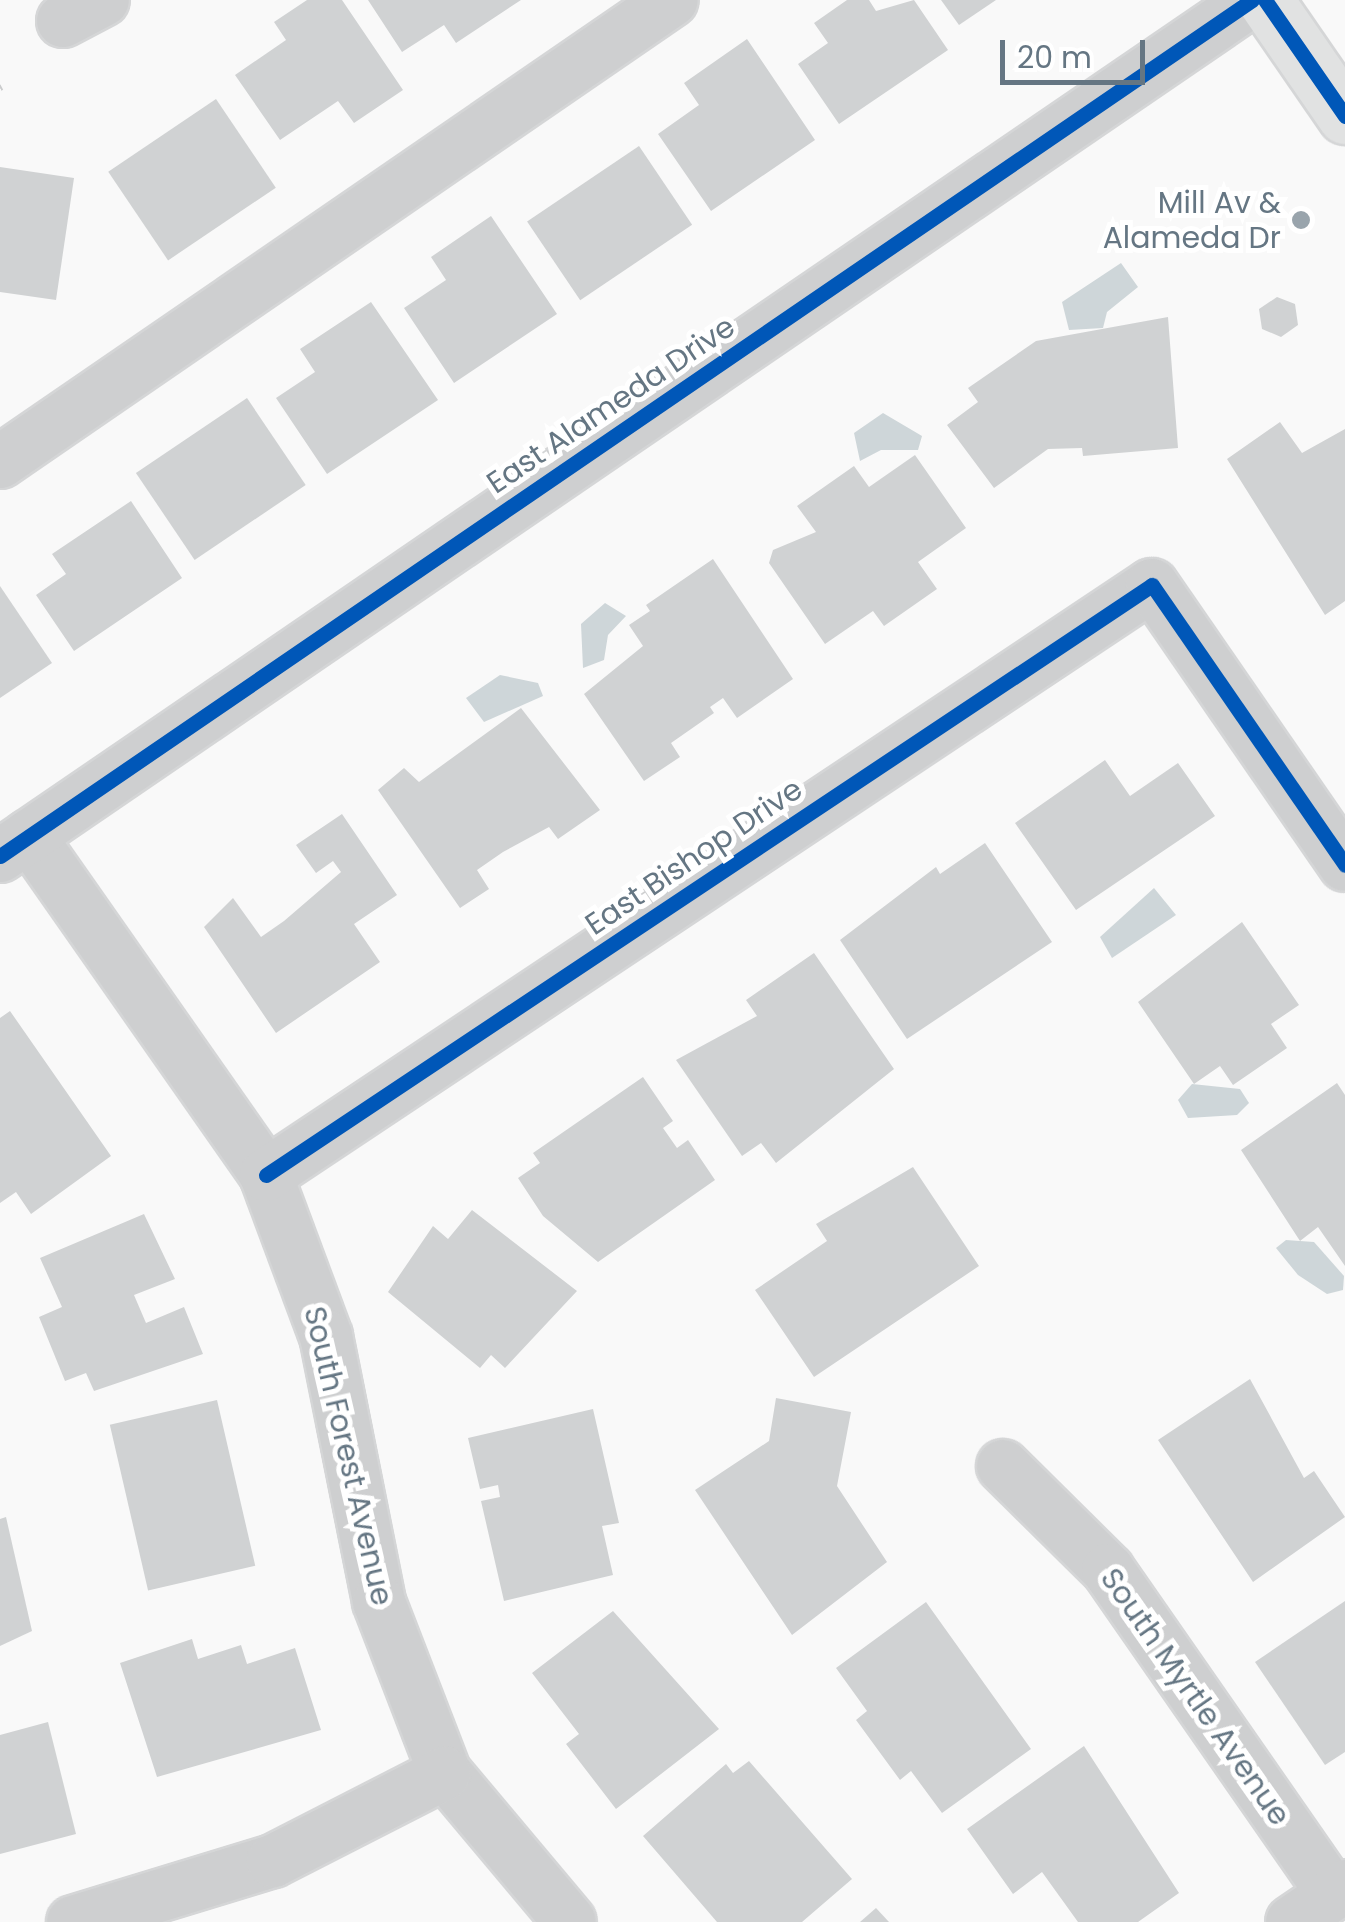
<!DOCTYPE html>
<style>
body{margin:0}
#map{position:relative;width:1345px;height:1922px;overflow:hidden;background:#f9f9f9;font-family:Poppins,sans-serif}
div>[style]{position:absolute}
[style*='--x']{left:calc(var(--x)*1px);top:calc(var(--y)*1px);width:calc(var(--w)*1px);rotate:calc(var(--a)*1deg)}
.water>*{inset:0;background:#ced6d9}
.building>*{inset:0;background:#d0d2d3;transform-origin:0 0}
.path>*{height:6px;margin-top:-3px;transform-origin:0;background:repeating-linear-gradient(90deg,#cbcccd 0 5px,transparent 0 10px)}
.roads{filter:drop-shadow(2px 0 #d5d6d7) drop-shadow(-2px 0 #d5d6d7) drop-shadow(0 2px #d5d6d7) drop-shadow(0 -2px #d5d6d7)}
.minor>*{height:52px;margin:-26px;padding:0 26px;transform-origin:26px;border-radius:26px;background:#cecfd0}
.major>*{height:55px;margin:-27.5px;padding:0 27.5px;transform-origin:27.5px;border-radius:27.5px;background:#e1e2e2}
.cycleway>*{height:15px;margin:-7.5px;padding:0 7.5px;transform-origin:7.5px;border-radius:7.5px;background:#0057b8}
.dots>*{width:28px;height:28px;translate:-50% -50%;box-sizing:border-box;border:5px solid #fff;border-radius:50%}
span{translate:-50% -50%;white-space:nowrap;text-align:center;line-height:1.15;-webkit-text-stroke:10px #fff;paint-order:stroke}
.poi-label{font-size:30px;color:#657683}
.right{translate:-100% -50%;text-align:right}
.street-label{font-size:30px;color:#657683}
.scale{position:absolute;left:1000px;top:40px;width:145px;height:45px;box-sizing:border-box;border:5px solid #657683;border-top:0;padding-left:12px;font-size:30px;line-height:35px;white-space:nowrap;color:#657683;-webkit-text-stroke:8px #fff;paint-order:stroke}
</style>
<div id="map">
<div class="water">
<div style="clip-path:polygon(1121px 263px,1138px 287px,1107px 312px,1103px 328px,1069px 330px,1062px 302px)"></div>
<div style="clip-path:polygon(883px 413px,922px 436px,918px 450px,881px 450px,860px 461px,854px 433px)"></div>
<div style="clip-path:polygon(605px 603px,626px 616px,608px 635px,604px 660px,583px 668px,581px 624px)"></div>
<div style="clip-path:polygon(500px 675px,538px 683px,543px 696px,484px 722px,466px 698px)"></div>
<div style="clip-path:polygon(1154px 888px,1176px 915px,1112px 958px,1100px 937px)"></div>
<div style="clip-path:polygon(1192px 1084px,1240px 1089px,1249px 1103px,1237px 1115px,1188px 1118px,1178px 1100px)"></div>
<div style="clip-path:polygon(1286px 1240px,1314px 1242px,1344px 1276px,1343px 1290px,1327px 1294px,1298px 1275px,1276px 1248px)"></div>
</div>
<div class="building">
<div style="clip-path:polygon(307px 0,342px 0,403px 90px,354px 123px,338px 101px,280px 140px,235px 75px,286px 40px,274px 22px)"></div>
<div style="clip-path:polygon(368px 0,521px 0,456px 43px,444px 25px,402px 52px)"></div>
<div style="clip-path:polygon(847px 0,869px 0,876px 11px,914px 0,948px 50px,839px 124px,798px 64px,828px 43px,814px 23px)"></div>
<div style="clip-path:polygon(941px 0,996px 0,959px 25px)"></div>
<div style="clip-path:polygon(747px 39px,815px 140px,711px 211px,658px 134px,699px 105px,684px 83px)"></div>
<div style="left:216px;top:99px;width:107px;height:130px;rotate:56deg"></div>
<div style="left:639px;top:146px;width:95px;height:135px;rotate:56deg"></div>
<div style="clip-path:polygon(0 167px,74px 178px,56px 300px,0 292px)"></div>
<div style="clip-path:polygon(491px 216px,557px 314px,454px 383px,404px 308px,446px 280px,431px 257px)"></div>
<div style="clip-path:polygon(1277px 297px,1295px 304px,1298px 325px,1281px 337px,1262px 329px,1259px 309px)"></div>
<div style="clip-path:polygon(371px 302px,438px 400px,327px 474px,276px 398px,315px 372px,300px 349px)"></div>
<div style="clip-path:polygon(1168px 317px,1178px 448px,1083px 456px,1082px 448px,1048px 449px,994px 488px,947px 425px,978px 402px,968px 388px,1036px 341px)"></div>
<div style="left:247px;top:398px;width:105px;height:134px;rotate:56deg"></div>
<div style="clip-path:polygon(1280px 422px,1302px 453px,1345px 429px,1345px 601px,1325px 615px,1227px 459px)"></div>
<div style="clip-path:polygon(915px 455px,966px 528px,918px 562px,937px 589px,884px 626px,873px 611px,825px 644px,769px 563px,773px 550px,816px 532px,797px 506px,854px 466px,869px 487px)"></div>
<div style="clip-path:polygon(131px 501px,182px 578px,74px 651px,36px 595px,66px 574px,52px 554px)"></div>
<div style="clip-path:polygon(713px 559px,793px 679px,737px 718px,723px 698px,710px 707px,714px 713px,671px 743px,680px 757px,644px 781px,584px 694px,643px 646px,629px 625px,650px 611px,646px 605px)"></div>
<div style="clip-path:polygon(0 586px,52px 663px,0 698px)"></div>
<div style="clip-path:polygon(521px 708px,600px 810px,558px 839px,549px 827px,503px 852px,477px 870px,489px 889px,460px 908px,378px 790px,404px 768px,419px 782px)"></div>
<div style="clip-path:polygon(1105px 760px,1130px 796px,1178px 763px,1215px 816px,1076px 910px,1015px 823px)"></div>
<div style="clip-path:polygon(342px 814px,397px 895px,354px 924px,380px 962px,276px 1033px,204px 927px,233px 898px,261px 937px,284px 921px,341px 872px,333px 861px,316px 873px,296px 845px)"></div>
<div style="clip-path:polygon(985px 843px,1052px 942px,907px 1039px,840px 940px,936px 867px,940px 874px)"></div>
<div style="clip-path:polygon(1242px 922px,1299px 1005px,1271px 1024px,1287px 1048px,1233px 1085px,1220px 1066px,1194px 1084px,1138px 1002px)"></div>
<div style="clip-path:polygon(814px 953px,894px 1069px,776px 1163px,761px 1143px,742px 1156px,676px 1060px,757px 1016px,746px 1000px)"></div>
<div style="clip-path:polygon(10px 1011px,111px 1156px,31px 1214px,16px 1192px,0 1203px,0 1018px)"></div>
<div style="clip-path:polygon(643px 1077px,673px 1121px,663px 1128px,677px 1148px,688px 1140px,715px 1180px,598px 1262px,543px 1216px,518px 1178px,540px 1163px,533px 1153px)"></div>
<div style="clip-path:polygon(1337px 1083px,1345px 1095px,1345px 1266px,1318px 1227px,1300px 1241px,1241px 1150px)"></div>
<div style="clip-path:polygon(913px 1167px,979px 1266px,814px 1377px,755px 1290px,827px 1241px,816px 1224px)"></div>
<div style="clip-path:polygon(472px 1210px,577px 1291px,505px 1368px,491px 1355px,480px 1368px,388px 1292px,433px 1226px,448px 1239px)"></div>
<div style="clip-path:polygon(144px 1214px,175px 1279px,134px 1295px,146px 1323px,184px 1307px,203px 1354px,94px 1391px,86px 1373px,65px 1381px,39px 1317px,62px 1307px,40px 1258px)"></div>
<div style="clip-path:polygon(1250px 1379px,1304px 1478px,1314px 1471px,1345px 1517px,1253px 1582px,1158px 1440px)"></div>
<div style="clip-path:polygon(776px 1398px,851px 1412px,837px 1486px,887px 1562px,792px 1635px,695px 1490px,769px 1441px)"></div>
<div style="left:217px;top:1400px;width:170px;height:110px;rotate:77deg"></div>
<div style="clip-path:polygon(593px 1409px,619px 1523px,602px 1526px,613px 1575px,504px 1601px,481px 1501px,500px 1497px,498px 1485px,480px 1489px,468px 1438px)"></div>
<div style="clip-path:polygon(6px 1517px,32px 1631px,0 1646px,0 1519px)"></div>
<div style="clip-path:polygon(1345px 1601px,1345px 1752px,1325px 1765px,1255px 1662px)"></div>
<div style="clip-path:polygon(926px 1602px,1031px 1749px,942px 1813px,911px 1771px,900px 1780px,856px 1720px,867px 1711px,836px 1668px)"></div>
<div style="clip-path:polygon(613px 1611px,719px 1729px,616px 1809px,566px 1744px,579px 1734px,532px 1673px)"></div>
<div style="clip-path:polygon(192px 1639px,198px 1659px,241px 1645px,247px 1664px,295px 1648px,321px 1730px,157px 1777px,120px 1663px)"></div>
<div style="clip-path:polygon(48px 1722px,76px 1834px,0 1854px,0 1735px)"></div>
<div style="clip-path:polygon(1084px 1746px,1179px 1893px,1138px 1922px,1078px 1922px,1042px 1872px,1013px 1894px,967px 1829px)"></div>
<div style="clip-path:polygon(749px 1761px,852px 1879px,802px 1922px,717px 1922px,643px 1836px,726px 1764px,733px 1773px)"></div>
<div style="clip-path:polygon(876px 1908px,889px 1922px,860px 1922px)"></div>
</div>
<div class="path">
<div style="--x:0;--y:88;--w:2;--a:-27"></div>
</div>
<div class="roads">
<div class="minor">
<div style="--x:63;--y:21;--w:45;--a:-27.7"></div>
<div style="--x:0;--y:462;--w:815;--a:-34.51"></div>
<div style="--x:29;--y:836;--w:414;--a:55"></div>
<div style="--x:266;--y:1175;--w:172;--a:69.6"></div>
<div style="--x:326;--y:1336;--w:271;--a:78.7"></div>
<div style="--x:379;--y:1602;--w:183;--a:68.9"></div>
<div style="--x:445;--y:1773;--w:194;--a:50"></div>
<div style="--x:0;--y:856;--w:1517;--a:-34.36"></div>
<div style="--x:266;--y:1175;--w:1064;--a:-33.66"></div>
<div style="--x:1152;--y:585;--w:340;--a:55.4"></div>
<div style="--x:1003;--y:1466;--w:148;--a:44.7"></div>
<div style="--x:1108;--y:1570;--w:394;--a:55.2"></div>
<div style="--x:73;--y:1922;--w:209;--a:-17"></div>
<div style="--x:273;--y:1861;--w:193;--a:-27.1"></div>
<div style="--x:1292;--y:1922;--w:64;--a:-34.2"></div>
</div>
<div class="major">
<div style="--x:1265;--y:0;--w:141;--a:55.4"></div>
</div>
</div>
<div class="cycleway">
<div style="--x:1265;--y:0;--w:141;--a:55.4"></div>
<div style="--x:0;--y:856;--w:1517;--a:-34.36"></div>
<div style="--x:266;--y:1175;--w:1064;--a:-33.66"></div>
<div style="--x:1152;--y:585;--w:340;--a:55.4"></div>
</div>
<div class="dots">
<div style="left:1301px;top:220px;background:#99a4ac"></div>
</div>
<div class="poi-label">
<span class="right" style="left:1281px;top:220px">Mill Av &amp;<br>Alameda Dr</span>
</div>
<div class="street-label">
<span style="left:611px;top:405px;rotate:-34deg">East Alameda Drive</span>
<span style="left:694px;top:857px;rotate:-34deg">East Bishop Drive</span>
<span style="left:348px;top:1456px;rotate:77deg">South Forest Avenue</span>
<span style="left:1195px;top:1697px;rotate:55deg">South Myrtle Avenue</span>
</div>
<div class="scale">20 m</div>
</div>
